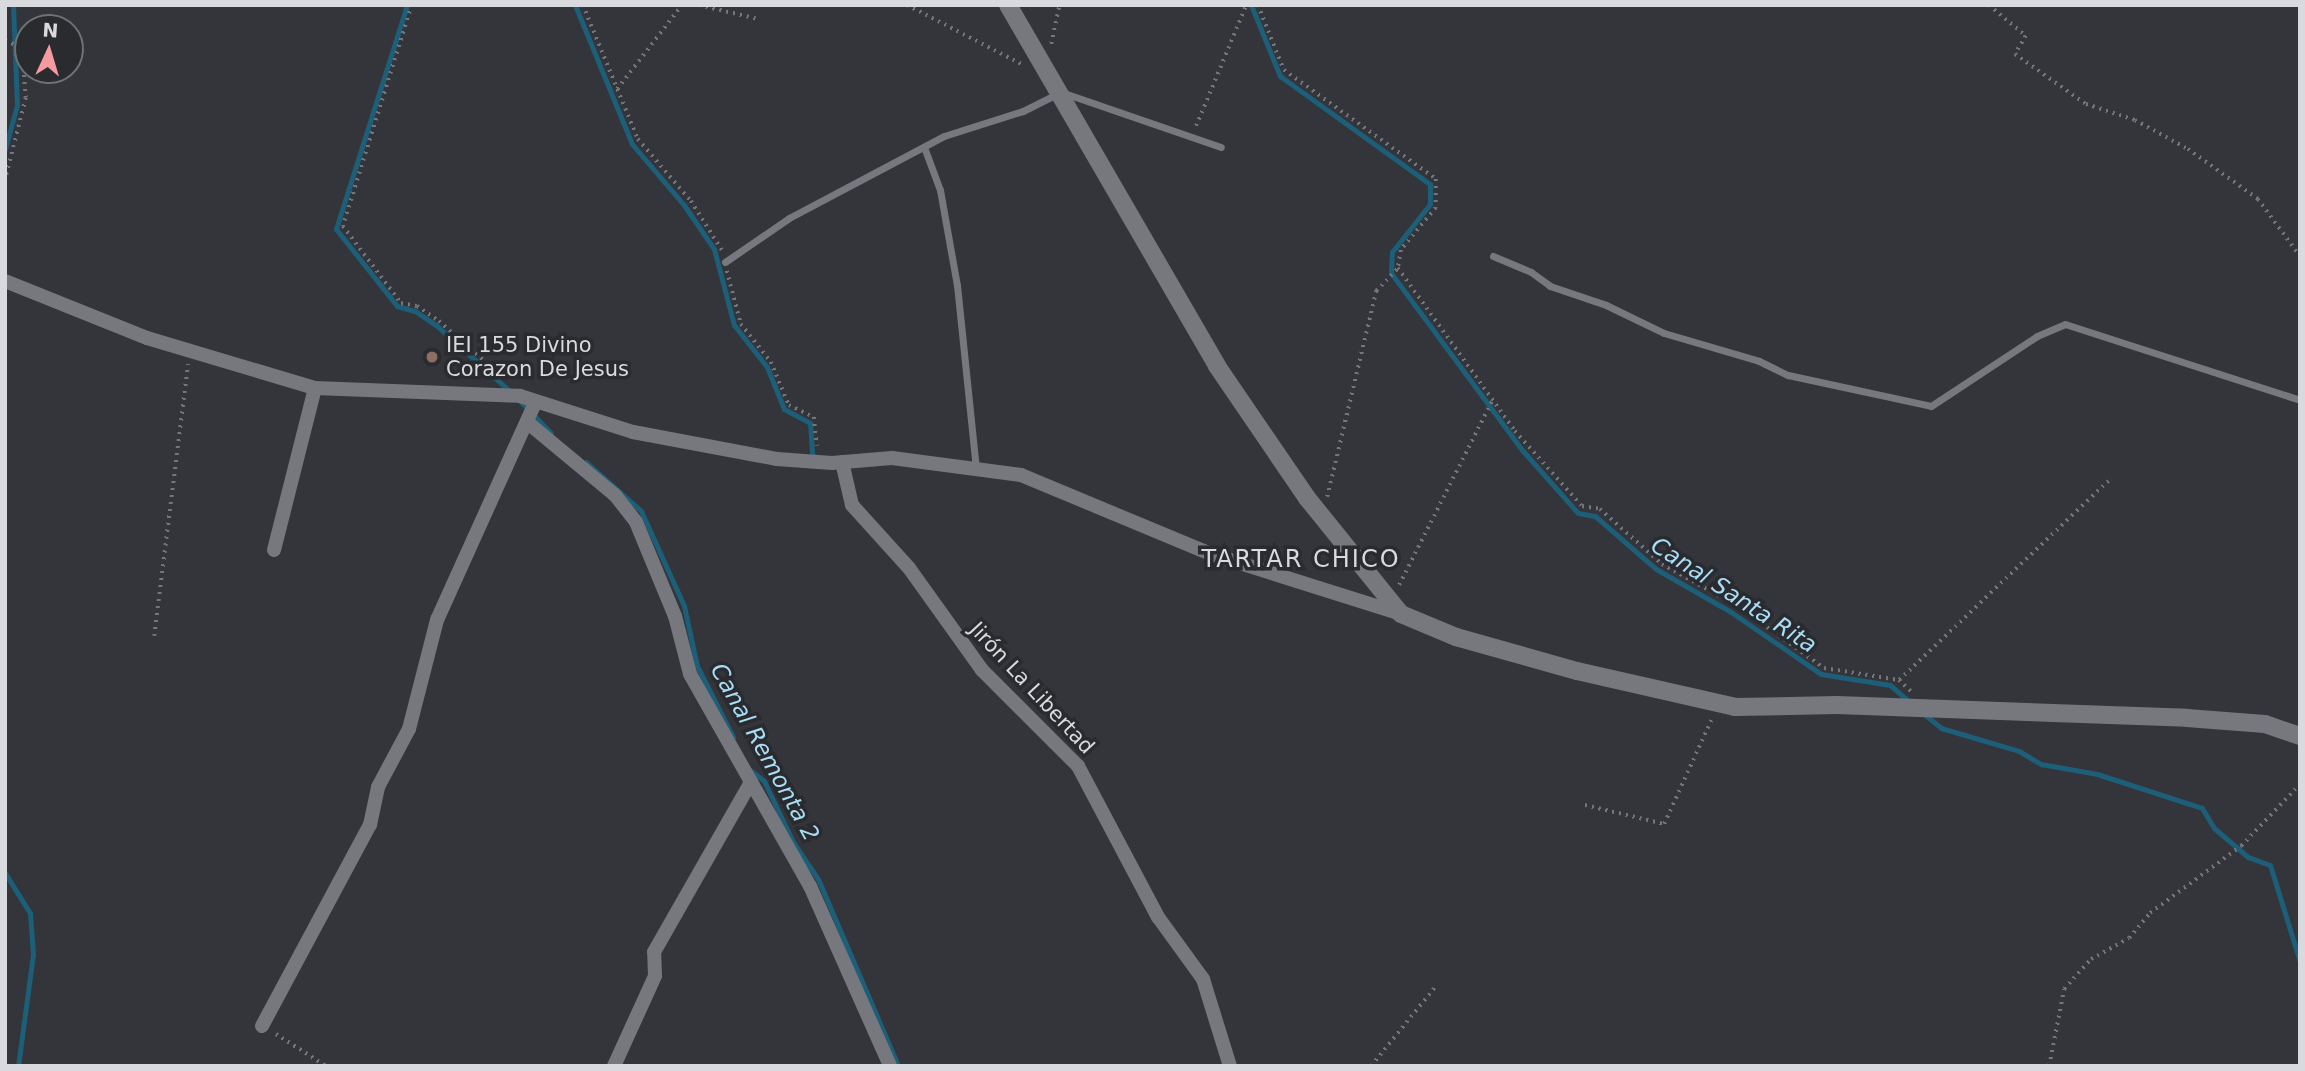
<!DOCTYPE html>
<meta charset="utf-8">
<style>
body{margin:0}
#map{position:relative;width:2305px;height:1071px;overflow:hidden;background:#33353a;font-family:"DejaVu Sans",sans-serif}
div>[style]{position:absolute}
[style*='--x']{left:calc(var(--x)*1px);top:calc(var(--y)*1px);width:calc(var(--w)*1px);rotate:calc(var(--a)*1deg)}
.stream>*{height:5px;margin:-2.5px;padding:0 2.5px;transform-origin:2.5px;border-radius:2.5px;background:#1d5e78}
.path>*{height:3.5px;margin-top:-1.75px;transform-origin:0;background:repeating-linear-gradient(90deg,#75767b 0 2px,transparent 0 7px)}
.lane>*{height:7px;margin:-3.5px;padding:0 3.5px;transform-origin:3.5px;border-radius:3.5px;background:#76787e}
.street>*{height:14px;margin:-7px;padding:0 7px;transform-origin:7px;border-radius:7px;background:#76787e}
.secondary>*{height:18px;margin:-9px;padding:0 9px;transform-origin:9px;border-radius:9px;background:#76787e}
.dots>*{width:19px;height:19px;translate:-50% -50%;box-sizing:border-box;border:4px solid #292b2f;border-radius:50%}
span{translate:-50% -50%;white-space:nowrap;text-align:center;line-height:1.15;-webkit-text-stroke:7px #292b2f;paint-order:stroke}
.poi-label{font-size:21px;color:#d9dade}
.left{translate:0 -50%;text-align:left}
.street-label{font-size:21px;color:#d9dade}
.water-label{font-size:23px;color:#a9dcf5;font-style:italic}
.quarter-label{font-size:24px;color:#d9dade;letter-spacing:2px}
.frame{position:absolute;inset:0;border:7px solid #d9dade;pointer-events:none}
.north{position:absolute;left:14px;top:14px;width:70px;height:70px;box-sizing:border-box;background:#292b2f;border:2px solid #6f7175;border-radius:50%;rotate:4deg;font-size:19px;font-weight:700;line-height:28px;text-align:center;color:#d9dade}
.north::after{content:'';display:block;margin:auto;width:24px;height:32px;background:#f49aa0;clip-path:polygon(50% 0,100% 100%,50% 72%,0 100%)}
</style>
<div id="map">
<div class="stream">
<div style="--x:407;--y:5;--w:235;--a:107.6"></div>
<div style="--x:336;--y:229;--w:98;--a:51.6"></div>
<div style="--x:397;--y:306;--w:19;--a:16"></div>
<div style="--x:415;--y:311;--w:27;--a:34"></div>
<div style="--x:437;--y:326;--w:101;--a:41.8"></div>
<div style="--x:575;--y:5;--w:150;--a:67.7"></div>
<div style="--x:632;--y:144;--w:80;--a:49.6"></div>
<div style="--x:684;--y:205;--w:53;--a:55.7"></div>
<div style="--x:714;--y:249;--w:79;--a:75.3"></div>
<div style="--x:734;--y:325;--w:53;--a:51.8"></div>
<div style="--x:767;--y:367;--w:45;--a:68"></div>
<div style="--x:784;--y:409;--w:30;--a:28"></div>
<div style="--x:810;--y:423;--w:39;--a:86"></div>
<div style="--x:1251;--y:5;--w:77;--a:67.8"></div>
<div style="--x:1280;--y:76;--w:185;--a:35.8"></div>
<div style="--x:1430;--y:184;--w:20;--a:90"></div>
<div style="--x:1430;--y:204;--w:61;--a:128.4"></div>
<div style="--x:1392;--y:252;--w:21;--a:93"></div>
<div style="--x:1391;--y:273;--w:220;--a:53.5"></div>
<div style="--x:1522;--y:450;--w:84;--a:48.4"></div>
<div style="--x:1578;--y:513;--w:17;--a:10"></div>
<div style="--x:1595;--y:516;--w:81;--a:41"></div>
<div style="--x:1656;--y:569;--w:86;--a:29.8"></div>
<div style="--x:1731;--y:612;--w:109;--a:34.6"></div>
<div style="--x:1821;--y:674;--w:70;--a:9.1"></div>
<div style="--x:1890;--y:685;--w:28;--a:41"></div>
<div style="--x:5;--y:149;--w:46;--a:-74.7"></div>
<div style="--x:17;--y:105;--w:100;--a:-92.3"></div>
<div style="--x:519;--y:400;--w:46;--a:45.9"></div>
<div style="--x:586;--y:462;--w:74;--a:41.7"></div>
<div style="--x:641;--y:511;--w:104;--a:65.6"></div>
<div style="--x:684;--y:606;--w:61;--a:77.8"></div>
<div style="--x:697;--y:666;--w:80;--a:63.1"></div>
<div style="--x:1924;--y:714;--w:22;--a:39"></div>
<div style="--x:1941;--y:728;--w:81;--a:16.4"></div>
<div style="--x:2019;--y:751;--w:26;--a:31"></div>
<div style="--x:2041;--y:764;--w:57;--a:10.1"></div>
<div style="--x:2097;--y:774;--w:110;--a:17.9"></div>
<div style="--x:2202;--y:808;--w:23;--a:59"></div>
<div style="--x:2214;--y:828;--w:45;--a:40.5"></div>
<div style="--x:2248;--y:857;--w:23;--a:20"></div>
<div style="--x:2270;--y:865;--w:102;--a:72.8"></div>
<div style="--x:750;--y:770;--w:18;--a:38"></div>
<div style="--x:764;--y:781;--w:68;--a:64.6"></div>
<div style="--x:793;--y:842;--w:45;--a:56"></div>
<div style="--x:818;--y:879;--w:203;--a:66.8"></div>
<div style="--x:5;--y:873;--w:47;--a:58"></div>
<div style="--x:30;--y:913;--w:41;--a:85.8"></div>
<div style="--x:33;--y:954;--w:113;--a:97.6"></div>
</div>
<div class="path">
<div style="--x:412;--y:5;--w:232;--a:107.3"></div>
<div style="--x:343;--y:226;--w:96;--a:53"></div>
<div style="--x:401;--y:303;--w:16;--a:11"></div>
<div style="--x:417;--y:306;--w:27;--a:34"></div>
<div style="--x:439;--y:321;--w:91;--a:41.4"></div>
<div style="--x:583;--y:5;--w:145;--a:67.7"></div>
<div style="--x:638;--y:139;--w:82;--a:49.5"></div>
<div style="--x:691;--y:201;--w:58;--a:57.7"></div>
<div style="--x:699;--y:5;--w:61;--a:13.3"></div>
<div style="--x:907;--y:5;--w:131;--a:27.3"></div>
<div style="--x:1258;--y:5;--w:70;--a:68.2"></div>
<div style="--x:1284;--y:70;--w:187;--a:35.6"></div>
<div style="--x:1436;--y:179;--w:29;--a:90"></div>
<div style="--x:1436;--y:208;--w:55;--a:129.8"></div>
<div style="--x:1401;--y:250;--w:18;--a:99"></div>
<div style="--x:1398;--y:268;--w:201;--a:54.3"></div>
<div style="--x:1515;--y:431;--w:101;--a:48.2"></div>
<div style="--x:1582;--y:506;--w:18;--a:9"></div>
<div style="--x:1600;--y:509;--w:83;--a:41.6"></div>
<div style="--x:1662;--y:564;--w:88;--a:29.2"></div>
<div style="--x:1739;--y:607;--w:105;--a:35.7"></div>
<div style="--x:1824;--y:668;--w:76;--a:9.1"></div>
<div style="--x:1899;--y:680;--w:18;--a:43"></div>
<div style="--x:1989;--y:5;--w:48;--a:40"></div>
<div style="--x:2026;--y:36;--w:21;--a:121"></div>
<div style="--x:2015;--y:54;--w:87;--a:35.2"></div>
<div style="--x:2086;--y:104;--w:52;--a:18.1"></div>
<div style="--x:2135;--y:120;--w:60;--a:28.7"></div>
<div style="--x:2188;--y:149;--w:86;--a:35.5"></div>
<div style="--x:2258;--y:199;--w:71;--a:53.6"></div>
<div style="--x:5;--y:41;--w:18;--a:19"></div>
<div style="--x:22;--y:47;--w:51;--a:85.5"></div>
<div style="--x:26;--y:98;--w:86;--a:104.2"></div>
<div style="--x:1051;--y:44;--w:40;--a:-78"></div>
<div style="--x:617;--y:89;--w:106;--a:-52.3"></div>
<div style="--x:1196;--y:126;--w:131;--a:-67.5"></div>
<div style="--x:727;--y:271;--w:55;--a:75.2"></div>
<div style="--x:741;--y:324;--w:48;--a:51.7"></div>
<div style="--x:771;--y:362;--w:47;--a:67.3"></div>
<div style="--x:789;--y:405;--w:28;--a:26"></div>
<div style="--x:814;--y:417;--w:29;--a:84"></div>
<div style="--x:1327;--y:497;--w:212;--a:-76.6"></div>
<div style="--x:1376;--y:291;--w:32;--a:-46"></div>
<div style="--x:1399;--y:585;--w:208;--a:-63.2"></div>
<div style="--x:154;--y:636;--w:274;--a:-82.9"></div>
<div style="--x:1899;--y:680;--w:290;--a:-43.6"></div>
<div style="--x:1585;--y:805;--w:81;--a:13.5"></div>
<div style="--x:1664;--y:824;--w:116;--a:-65.6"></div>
<div style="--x:276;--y:1034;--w:59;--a:32.6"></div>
<div style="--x:1371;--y:1066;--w:102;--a:-51"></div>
<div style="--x:2049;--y:1066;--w:78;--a:-79"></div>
<div style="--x:2064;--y:989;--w:40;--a:-48"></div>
<div style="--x:2091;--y:959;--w:43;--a:-28.9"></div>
<div style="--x:2129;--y:938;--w:33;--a:-50"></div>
<div style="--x:2150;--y:913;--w:113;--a:-36.4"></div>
<div style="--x:2241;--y:846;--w:86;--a:-46.4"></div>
</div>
<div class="lane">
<div style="--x:924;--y:147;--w:46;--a:69.6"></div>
<div style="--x:940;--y:190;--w:97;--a:79.9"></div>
<div style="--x:957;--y:285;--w:184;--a:84.1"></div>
<div style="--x:1493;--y:256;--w:41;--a:22.8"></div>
<div style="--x:1531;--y:272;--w:24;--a:36"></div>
<div style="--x:1550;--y:286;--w:59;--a:18.7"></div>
<div style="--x:1606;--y:305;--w:64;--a:25.8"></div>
<div style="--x:1664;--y:333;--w:99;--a:16.4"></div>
<div style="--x:1759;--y:361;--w:32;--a:26"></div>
<div style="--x:1788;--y:375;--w:146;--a:12.2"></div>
<div style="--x:1931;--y:406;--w:127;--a:-33.4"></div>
<div style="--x:2037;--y:336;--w:30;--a:-23"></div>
<div style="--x:2065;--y:324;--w:247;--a:17.9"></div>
<div style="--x:725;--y:262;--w:78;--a:-34.5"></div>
<div style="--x:789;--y:218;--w:175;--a:-27.9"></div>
<div style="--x:944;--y:136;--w:83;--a:-17.6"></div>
<div style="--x:1023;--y:111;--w:42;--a:-26.6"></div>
<div style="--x:1061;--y:92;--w:169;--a:19"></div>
</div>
<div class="street">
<div style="--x:5;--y:281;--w:153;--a:21.9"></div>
<div style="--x:147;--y:338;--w:175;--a:16.6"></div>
<div style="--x:315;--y:388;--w:205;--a:2.2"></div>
<div style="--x:520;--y:396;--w:119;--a:17.7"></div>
<div style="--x:633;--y:432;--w:147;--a:10.6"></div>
<div style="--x:777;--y:459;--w:55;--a:4.2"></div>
<div style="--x:832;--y:463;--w:60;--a:-4.8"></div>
<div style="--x:892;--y:458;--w:130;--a:7.5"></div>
<div style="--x:1021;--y:475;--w:203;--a:22.6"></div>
<div style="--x:1208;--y:553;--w:202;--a:17.5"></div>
<div style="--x:527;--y:422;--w:114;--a:39.7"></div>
<div style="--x:615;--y:495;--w:34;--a:52"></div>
<div style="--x:636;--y:522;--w:102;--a:67.5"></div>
<div style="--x:675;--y:616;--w:60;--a:75.5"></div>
<div style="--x:690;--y:674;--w:244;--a:60.5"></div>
<div style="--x:810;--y:886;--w:197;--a:66"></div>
<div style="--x:842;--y:462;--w:44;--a:76.9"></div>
<div style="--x:852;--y:505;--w:85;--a:47.9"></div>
<div style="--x:909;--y:568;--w:125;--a:54.4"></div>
<div style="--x:982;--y:670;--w:136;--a:45"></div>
<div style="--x:1078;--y:766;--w:171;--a:62.1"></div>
<div style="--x:1158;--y:917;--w:77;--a:54"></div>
<div style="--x:1203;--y:979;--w:91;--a:72.8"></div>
<div style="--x:274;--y:550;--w:167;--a:-75.8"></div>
<div style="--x:262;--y:1026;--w:228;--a:-61.8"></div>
<div style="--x:370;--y:825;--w:39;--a:-78"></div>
<div style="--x:378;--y:787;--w:66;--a:-61.9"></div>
<div style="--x:409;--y:729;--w:113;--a:-75.6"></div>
<div style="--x:437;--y:620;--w:240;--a:-65.7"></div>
<div style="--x:614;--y:1066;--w:99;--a:-65.5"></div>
<div style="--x:655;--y:976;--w:24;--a:-92"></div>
<div style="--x:654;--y:952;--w:193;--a:-60.3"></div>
</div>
<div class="secondary">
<div style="--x:1008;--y:5;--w:417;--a:59.9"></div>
<div style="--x:1217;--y:366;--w:160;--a:55.7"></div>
<div style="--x:1307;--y:498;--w:149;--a:51"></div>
<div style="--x:1401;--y:614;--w:60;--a:22.7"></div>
<div style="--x:1456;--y:637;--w:126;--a:15.7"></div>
<div style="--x:1577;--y:671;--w:162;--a:12.8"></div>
<div style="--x:1735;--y:707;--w:102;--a:-1.1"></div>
<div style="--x:1837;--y:705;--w:350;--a:2.1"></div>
<div style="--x:2187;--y:718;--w:78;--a:4.4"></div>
<div style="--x:2265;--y:724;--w:37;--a:19"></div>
</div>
<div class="dots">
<div style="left:432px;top:357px;background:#8d6e63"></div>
</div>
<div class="poi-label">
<span class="left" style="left:446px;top:357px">IEI 155 Divino<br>Corazon De Jesus</span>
</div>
<div class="street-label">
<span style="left:1032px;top:688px;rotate:47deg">Jirón La Libertad</span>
</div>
<div class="water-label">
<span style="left:1734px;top:595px;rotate:33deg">Canal Santa Rita</span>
<span style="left:765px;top:752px;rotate:61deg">Canal Remonta 2</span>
</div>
<div class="quarter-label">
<span style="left:1301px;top:560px">TARTAR CHICO</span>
</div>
<div class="frame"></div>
<div class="north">N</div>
</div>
